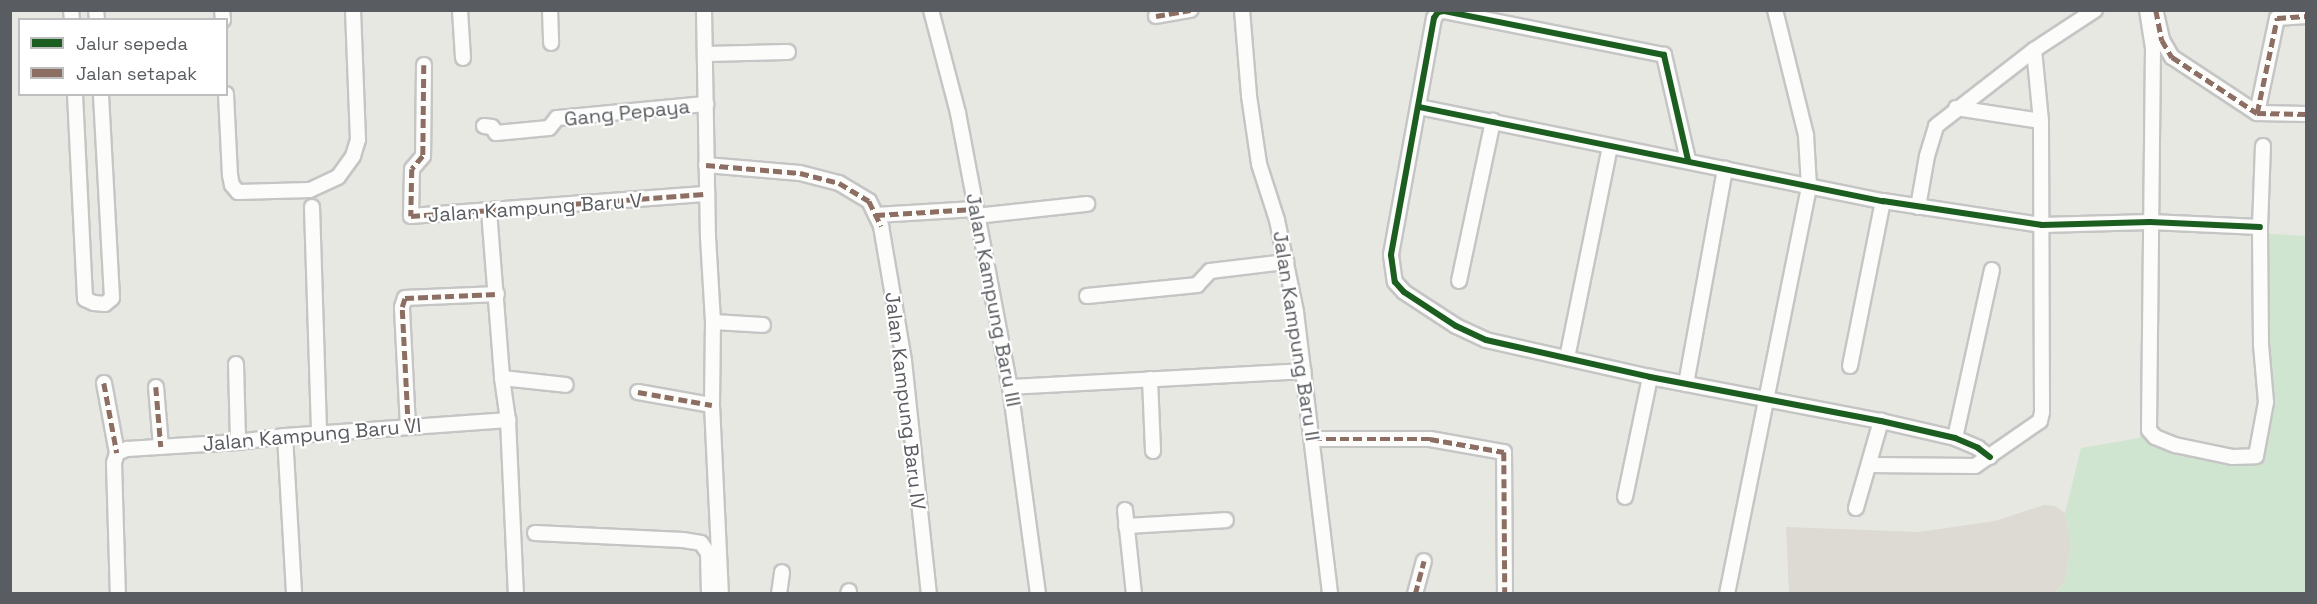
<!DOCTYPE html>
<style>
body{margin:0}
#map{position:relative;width:2317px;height:604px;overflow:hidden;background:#e8e8e3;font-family:"Space Grotesk",sans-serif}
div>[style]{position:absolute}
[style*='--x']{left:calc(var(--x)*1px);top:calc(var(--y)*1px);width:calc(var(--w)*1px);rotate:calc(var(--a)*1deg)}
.education>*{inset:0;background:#dcdad2}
.green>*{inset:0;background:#d0e5cf}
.roads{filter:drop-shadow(2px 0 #c5c5c5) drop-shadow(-2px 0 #c5c5c5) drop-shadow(0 2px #c5c5c5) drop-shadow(0 -2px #c5c5c5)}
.minor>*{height:14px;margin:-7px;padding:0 7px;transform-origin:7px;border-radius:7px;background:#fcfcfb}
.quiet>*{height:4.5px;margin-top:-2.25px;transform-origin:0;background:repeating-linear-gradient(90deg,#8d6e63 0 9px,transparent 0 13.5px)}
.cycleway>*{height:6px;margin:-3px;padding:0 3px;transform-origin:3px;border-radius:3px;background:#1b5e20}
span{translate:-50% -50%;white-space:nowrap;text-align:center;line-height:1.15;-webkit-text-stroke:4.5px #fff;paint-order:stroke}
.street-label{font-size:20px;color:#595c60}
.frame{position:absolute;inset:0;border:12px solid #595c60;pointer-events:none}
.legend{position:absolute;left:18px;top:18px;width:210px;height:78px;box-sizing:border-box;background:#fff;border:2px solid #bdbebf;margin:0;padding:8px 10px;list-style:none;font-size:18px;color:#595c60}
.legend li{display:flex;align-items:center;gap:12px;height:30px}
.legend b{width:30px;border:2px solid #bdbebf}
</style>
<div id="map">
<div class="education">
<div style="clip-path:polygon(2044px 505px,2055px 506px,2065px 513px,2071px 545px,2065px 582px,2055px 593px,1789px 593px,1786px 527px,1919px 532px,1995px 521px)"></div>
</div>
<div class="green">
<div style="clip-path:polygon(2260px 233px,2306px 236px,2306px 593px,2055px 594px,2065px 582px,2071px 545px,2065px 513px,2081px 448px,2139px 438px,2149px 430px,2154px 436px,2257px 456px,2263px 425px)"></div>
</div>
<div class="roads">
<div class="minor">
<div style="--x:71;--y:10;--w:10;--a:84"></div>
<div style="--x:96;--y:10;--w:10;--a:84"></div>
<div style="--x:222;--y:10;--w:10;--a:84"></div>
<div style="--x:460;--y:10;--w:48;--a:86.4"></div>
<div style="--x:550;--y:10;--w:33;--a:88"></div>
<div style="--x:704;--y:10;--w:227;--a:89"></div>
<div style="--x:708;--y:237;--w:85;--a:86.6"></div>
<div style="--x:713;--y:322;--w:83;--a:90.7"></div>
<div style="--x:712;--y:405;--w:189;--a:87.3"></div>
<div style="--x:931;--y:10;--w:106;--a:75.3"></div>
<div style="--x:958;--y:113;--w:279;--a:79.3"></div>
<div style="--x:1010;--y:387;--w:209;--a:82.3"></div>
<div style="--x:1242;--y:10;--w:86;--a:85.3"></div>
<div style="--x:1249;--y:96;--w:69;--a:81.6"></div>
<div style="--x:1259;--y:164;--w:59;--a:72.2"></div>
<div style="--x:1277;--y:220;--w:94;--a:78.3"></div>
<div style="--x:1296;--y:312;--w:284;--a:83.1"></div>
<div style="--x:2147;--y:10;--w:37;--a:81"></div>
<div style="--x:2153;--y:47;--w:383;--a:90.6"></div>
<div style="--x:2149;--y:430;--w:9;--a:49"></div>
<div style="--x:2155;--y:437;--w:22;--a:22"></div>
<div style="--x:2175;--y:445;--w:58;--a:11.9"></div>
<div style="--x:2232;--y:457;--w:24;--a:-2"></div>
<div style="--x:2256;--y:456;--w:55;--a:-79.5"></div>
<div style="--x:2266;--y:402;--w:57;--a:-95"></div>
<div style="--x:2261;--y:345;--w:118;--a:-90.5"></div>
<div style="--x:2260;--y:227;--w:81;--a:-87.9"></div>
<div style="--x:2156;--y:13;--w:28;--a:77"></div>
<div style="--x:2162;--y:40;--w:20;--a:60"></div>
<div style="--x:2172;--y:57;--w:102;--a:33.4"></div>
<div style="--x:2257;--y:113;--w:97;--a:-78.1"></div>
<div style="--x:2277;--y:18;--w:29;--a:-4"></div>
<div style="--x:1156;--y:16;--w:35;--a:-10"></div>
<div style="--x:705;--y:54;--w:83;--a:-1.4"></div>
<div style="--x:424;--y:65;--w:91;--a:90.6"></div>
<div style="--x:423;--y:156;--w:17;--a:130"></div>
<div style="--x:412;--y:169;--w:47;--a:91.2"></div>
<div style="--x:411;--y:216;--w:297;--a:-4.3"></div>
<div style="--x:75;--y:94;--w:205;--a:87.2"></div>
<div style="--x:85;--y:299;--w:10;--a:24"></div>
<div style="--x:94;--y:303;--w:11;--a:5"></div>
<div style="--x:105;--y:304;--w:9;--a:-41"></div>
<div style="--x:112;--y:298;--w:204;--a:-93.1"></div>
<div style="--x:226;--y:94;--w:81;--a:87.2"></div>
<div style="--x:230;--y:175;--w:10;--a:79"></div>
<div style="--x:232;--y:185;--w:9;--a:49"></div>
<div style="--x:238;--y:192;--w:72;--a:-1.6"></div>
<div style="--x:310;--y:190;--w:31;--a:-25"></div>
<div style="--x:338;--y:177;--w:26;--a:-54"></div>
<div style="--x:353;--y:156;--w:17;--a:-73"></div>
<div style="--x:358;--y:140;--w:130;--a:-92.2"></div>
<div style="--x:1419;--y:107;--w:473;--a:11.5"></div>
<div style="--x:1883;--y:201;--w:161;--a:8.6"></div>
<div style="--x:2042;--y:225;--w:108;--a:-1.6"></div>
<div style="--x:2150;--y:222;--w:110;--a:2.6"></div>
<div style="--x:1956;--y:108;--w:86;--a:8.7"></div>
<div style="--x:2257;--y:113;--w:49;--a:1.2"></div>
<div style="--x:484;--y:126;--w:8;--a:7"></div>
<div style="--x:492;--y:127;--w:7;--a:56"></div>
<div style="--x:496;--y:133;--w:53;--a:-5.4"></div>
<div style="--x:549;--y:128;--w:13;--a:-51"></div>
<div style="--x:557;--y:118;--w:150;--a:-5.4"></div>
<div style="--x:1688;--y:160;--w:108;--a:-102.9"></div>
<div style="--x:1664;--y:55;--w:224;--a:-168.7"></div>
<div style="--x:1444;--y:11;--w:6;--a:171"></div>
<div style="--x:1438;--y:12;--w:7;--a:124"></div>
<div style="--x:1434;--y:18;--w:241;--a:100.3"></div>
<div style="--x:1391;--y:255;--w:27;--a:82"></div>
<div style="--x:1395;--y:282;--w:13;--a:48"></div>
<div style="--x:1404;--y:292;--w:62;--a:33.2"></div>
<div style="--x:1456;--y:326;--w:33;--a:25"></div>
<div style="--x:1486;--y:340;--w:168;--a:12.7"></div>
<div style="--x:1650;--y:377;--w:235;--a:10.8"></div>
<div style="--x:1881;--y:421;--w:76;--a:12.9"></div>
<div style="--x:1955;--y:438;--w:25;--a:23"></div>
<div style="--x:1978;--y:448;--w:15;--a:37"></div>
<div style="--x:706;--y:165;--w:94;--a:4.9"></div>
<div style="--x:800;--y:173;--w:40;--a:14.4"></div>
<div style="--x:839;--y:183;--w:35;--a:31"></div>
<div style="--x:869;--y:201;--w:28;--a:64"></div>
<div style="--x:881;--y:226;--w:137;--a:80.3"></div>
<div style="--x:904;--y:361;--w:234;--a:83.9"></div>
<div style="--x:312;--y:207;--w:227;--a:88.2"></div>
<div style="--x:1918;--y:207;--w:52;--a:-80"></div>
<div style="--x:1927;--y:156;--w:31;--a:-73"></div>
<div style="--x:1936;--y:126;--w:124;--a:-37.8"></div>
<div style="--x:2034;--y:50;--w:73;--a:-33.3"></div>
<div style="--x:489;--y:211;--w:168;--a:85.5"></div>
<div style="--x:502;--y:378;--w:42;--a:81.9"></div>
<div style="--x:508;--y:420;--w:174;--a:87.4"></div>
<div style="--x:876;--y:215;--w:99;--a:-3.5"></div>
<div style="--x:976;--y:216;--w:112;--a:-6.2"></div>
<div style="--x:1459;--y:281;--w:164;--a:-78"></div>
<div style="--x:1087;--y:296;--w:111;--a:-5.7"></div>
<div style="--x:1197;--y:285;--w:19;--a:-47"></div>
<div style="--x:1210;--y:271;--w:77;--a:-6.8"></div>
<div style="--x:713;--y:322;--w:50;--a:3.4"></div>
<div style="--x:1567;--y:358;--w:216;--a:-78.5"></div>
<div style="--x:236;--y:364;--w:78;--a:88.5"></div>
<div style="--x:1850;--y:366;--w:168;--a:-78.7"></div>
<div style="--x:502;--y:378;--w:64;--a:6.2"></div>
<div style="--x:1150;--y:379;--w:72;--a:87.6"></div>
<div style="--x:104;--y:383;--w:71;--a:79.5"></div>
<div style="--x:117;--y:453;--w:10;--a:107"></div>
<div style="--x:114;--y:463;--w:131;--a:88.3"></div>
<div style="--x:1686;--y:384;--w:219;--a:-79.7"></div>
<div style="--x:156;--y:387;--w:60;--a:85.2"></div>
<div style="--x:1010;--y:387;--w:294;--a:-3.1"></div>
<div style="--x:638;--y:392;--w:75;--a:10"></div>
<div style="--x:408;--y:427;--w:120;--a:-92.9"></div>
<div style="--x:402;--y:307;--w:9;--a:-72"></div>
<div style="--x:405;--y:298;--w:92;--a:-2.5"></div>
<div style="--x:285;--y:436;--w:158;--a:86.7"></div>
<div style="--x:1955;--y:438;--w:172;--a:-77.6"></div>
<div style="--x:1313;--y:439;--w:117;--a:0"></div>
<div style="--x:1430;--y:439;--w:75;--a:10"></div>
<div style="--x:1504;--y:452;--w:142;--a:89.6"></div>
<div style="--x:117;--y:453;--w:11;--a:-22"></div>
<div style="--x:127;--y:449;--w:111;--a:-3.6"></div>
<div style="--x:238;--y:442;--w:47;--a:-7.3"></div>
<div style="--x:285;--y:436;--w:224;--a:-4.1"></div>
<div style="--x:1870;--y:465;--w:105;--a:0.5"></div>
<div style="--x:1975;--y:466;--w:79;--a:-34.7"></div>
<div style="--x:2040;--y:421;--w:9;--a:-77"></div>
<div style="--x:2042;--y:412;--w:291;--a:-90.2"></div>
<div style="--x:2041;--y:121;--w:71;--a:-95.6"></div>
<div style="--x:1625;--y:497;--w:123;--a:-78.2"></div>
<div style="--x:1856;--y:508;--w:91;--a:-74"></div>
<div style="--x:1125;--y:510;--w:84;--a:83.9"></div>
<div style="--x:1126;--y:526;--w:100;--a:-3.4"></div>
<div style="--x:535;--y:533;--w:148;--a:2.7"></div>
<div style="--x:683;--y:540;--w:18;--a:9"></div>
<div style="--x:701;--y:543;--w:12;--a:55"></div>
<div style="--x:708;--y:553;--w:41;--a:88.6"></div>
<div style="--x:779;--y:594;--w:22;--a:-82"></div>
<div style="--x:848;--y:594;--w:3;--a:-72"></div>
<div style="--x:1415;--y:594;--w:34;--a:-75"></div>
<div style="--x:1727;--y:594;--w:416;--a:-78.6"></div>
<div style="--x:1809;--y:186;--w:51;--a:-93.4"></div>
<div style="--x:1806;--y:135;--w:129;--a:-103.9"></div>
</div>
</div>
<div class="quiet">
<div style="--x:2156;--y:10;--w:31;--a:79"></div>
<div style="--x:2162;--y:40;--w:20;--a:60"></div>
<div style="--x:2172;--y:57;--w:102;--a:33.4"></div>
<div style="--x:2257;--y:113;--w:97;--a:-78.1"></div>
<div style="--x:2277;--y:18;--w:29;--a:-4"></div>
<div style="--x:1156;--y:16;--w:35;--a:-10"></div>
<div style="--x:424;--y:65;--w:91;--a:90.6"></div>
<div style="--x:423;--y:156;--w:17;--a:130"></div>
<div style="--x:412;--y:169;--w:47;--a:91.2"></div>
<div style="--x:411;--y:216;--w:297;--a:-4.3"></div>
<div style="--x:2257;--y:113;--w:49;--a:1.2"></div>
<div style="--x:706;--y:165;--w:94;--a:4.9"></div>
<div style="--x:800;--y:173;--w:40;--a:14.4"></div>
<div style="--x:839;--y:183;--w:35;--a:31"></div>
<div style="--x:869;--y:201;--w:28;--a:64"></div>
<div style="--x:876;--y:215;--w:99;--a:-3.5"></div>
<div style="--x:104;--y:383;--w:71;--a:79.5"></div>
<div style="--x:156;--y:387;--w:60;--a:85.2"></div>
<div style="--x:638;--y:392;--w:75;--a:10"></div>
<div style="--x:408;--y:427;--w:120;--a:-92.9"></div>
<div style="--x:402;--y:307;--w:9;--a:-72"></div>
<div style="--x:405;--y:298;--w:92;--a:-2.5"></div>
<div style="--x:1313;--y:439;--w:117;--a:0"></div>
<div style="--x:1430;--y:439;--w:75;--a:10"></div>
<div style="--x:1504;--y:452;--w:142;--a:89.6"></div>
<div style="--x:1415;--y:594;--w:34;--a:-75"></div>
</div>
<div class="cycleway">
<div style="--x:1419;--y:107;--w:473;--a:11.5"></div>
<div style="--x:1883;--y:201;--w:161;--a:8.6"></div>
<div style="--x:2042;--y:225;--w:108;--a:-1.6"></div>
<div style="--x:2150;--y:222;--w:110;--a:2.6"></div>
<div style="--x:1688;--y:160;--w:108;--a:-102.9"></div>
<div style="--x:1664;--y:55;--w:224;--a:-168.7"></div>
<div style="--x:1444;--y:11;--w:6;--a:171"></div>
<div style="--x:1438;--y:12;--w:7;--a:124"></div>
<div style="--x:1434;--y:18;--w:241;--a:100.3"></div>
<div style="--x:1391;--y:255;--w:27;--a:82"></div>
<div style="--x:1395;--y:282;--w:13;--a:48"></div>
<div style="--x:1404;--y:292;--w:62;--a:33.2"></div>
<div style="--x:1456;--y:326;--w:33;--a:25"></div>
<div style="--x:1486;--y:340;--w:168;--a:12.7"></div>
<div style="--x:1650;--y:377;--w:235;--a:10.8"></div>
<div style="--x:1881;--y:421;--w:76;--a:12.9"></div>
<div style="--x:1955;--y:438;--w:25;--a:23"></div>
<div style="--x:1978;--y:448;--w:15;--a:37"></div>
</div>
<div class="street-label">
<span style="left:627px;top:113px;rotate:-6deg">Gang Pepaya</span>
<span style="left:535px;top:208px;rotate:-4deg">Jalan Kampung Baru V</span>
<span style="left:993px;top:300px;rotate:79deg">Jalan Kampung Baru III</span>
<span style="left:1296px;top:336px;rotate:81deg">Jalan Kampung Baru II</span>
<span style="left:905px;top:401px;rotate:83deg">Jalan Kampung Baru IV</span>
<span style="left:312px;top:435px;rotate:-5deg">Jalan Kampung Baru VI</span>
</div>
<div class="frame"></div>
<ul class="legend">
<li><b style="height:8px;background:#1b5e20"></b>Jalur sepeda</li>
<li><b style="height:8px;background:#8d6e63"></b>Jalan setapak</li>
</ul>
</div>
